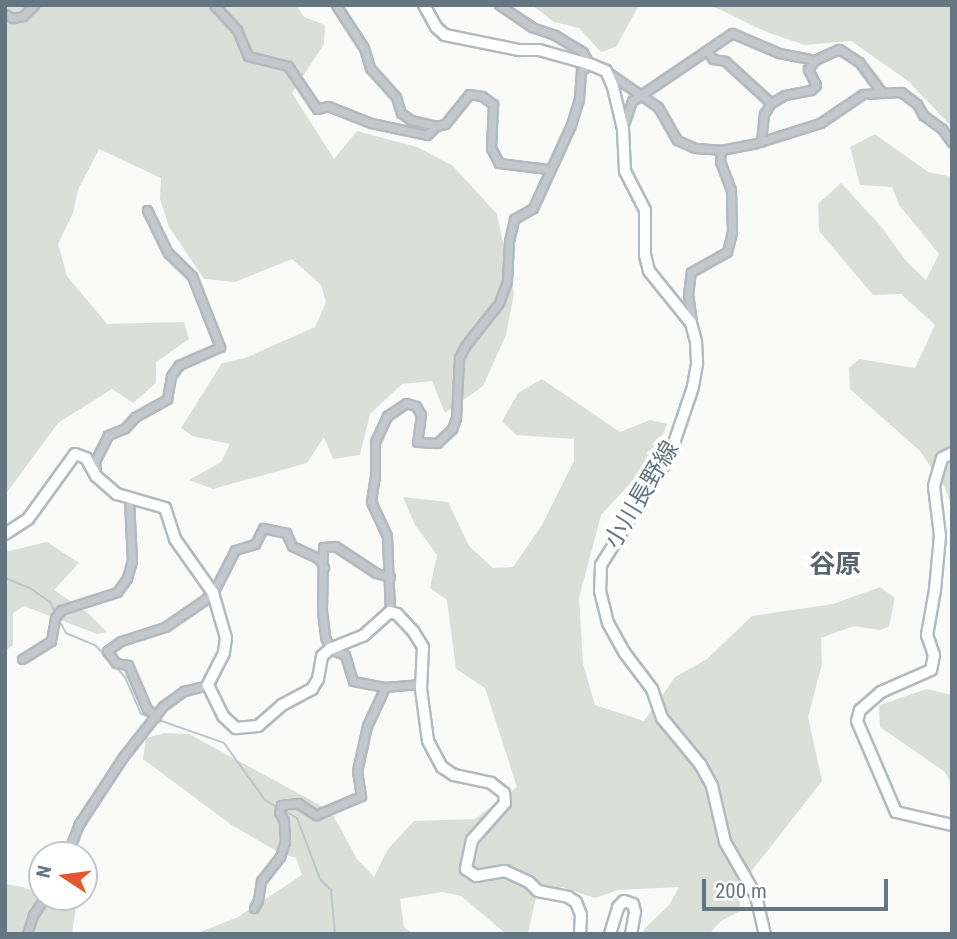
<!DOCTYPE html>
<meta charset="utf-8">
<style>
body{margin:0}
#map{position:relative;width:957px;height:939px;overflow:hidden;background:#fafaf8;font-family:"Roboto Condensed","Noto Sans JP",sans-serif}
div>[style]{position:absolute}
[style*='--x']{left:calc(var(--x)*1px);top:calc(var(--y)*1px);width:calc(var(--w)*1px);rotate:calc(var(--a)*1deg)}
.green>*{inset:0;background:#dadfd7}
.stream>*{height:2px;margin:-1px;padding:0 1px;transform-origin:1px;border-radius:1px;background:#bbc7cb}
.roads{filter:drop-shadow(2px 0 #b3babf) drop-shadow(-2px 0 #b3babf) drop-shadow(0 2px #b3babf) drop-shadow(0 -2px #b3babf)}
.street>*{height:7px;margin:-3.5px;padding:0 3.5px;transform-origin:3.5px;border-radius:3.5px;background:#c3c8cc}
.secondary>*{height:10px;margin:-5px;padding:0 5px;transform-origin:5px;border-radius:5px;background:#fff}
.primary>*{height:10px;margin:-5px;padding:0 5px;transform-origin:5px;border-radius:5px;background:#fff}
span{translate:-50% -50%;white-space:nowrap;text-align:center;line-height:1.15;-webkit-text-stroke:7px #fff;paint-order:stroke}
.street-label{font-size:24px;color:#657683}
.neighbourhood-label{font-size:26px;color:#57646e;font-weight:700}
.frame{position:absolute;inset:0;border:7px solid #657683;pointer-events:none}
.north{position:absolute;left:28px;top:841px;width:70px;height:70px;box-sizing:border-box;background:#fff;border:2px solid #c1c8cd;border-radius:50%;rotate:283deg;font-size:19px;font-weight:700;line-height:28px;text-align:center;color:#657683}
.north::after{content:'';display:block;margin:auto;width:24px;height:32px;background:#e4572e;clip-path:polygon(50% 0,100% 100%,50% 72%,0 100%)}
.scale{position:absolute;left:702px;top:879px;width:186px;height:32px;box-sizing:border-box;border:4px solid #657683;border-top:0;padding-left:9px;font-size:21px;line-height:24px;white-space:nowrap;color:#657683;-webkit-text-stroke:5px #fff;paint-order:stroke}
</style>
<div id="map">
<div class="green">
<div style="clip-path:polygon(5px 5px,296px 5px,304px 17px,325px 25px,324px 44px,292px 93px,334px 159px,357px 131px,417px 147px,453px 166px,497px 214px,514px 294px,506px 335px,483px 386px,445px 413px,432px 381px,402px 384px,370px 414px,360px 455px,333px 459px,324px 437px,307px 463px,213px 489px,189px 480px,221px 462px,230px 444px,192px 436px,181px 428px,222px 363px,245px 358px,315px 327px,326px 302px,321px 285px,292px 259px,235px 282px,204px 279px,169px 227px,160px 199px,161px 178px,99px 149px,78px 190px,73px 213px,58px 244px,67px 276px,107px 324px,184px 322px,189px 339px,156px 362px,156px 383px,133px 403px,112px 389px,58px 423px,5px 495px)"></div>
<div style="clip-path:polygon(532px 5px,639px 5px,616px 47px,601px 52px,579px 28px,554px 22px)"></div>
<div style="clip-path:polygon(710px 5px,952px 5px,952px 127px,908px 81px,851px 41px,805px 45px,769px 33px)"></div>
<div style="clip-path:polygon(875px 134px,928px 172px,952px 177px,952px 507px,945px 488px,920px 451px,850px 389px,849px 368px,859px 359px,915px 368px,935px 325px,901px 294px,873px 295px,819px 231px,818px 204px,841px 183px,879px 224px,907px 262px,926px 280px,939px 254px,899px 205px,892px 187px,860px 185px,850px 147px)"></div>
<div style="clip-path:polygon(542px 379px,620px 432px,650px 420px,667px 424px,653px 459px,601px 515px,579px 598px,583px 664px,595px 705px,644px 721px,675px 677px,707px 659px,752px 616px,833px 604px,880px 587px,895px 598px,889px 627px,880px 630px,854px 626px,821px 638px,822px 664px,808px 717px,822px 781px,739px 887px,740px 911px,721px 921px,709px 934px,643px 934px,644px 929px,669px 905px,679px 887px,618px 890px,595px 898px,562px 887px,536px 898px,528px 933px,505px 933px,461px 896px,443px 892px,400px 899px,404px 927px,412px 934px,195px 934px,238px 917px,302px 875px,296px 858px,280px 853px,233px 826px,143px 759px,146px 738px,165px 733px,189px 734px,318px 804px,332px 813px,357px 859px,374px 877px,388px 849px,414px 821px,475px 819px,517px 787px,485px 688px,456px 669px,447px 600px,430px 588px,437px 555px,415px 525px,403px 497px,448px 502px,469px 546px,493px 568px,513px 567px,542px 525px,574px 461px,574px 439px,516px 435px,502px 421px,518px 393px)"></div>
<div style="clip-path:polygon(47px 542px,79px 563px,54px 590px,88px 613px,107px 632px,97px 634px,24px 606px,13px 613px,13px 645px,5px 651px,5px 552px)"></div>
<div style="clip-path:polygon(927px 689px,952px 695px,952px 785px,945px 772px,880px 727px,879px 705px)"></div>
<div style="clip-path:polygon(5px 884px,22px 887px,42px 894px,42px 897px,76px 907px,72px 934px,5px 934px)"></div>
</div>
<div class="stream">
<div style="--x:5;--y:578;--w:27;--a:22"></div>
<div style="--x:30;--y:588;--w:24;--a:35"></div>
<div style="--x:50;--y:602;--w:11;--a:63"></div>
<div style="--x:59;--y:620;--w:15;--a:62"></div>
<div style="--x:66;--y:633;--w:33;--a:23"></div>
<div style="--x:96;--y:646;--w:16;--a:47"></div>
<div style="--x:116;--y:667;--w:13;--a:48"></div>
<div style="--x:125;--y:677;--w:40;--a:66.6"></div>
<div style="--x:141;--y:714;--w:10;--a:17"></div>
<div style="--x:156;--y:719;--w:72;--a:19.4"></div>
<div style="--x:224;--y:743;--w:70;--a:54.3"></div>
<div style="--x:265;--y:800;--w:14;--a:30"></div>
<div style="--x:282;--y:809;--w:17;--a:31"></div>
<div style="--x:297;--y:818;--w:65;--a:69.3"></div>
<div style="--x:320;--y:879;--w:16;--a:45"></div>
<div style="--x:331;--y:890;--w:44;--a:84.8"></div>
</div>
<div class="roads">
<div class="street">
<div style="--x:214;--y:5;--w:34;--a:47"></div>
<div style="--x:237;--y:30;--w:28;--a:67"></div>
<div style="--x:248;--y:56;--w:41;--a:14"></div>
<div style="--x:288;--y:66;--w:52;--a:56"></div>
<div style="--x:317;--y:109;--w:11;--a:-15"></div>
<div style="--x:328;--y:106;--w:46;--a:21.6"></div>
<div style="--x:371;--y:123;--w:57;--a:12.1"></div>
<div style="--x:427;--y:135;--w:13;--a:-45"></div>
<div style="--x:436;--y:126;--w:9;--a:-13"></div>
<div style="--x:445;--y:124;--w:38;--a:-51"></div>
<div style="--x:469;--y:94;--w:13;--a:9"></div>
<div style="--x:482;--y:96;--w:14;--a:36"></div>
<div style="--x:493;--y:104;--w:44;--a:92.6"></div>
<div style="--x:491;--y:148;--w:17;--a:62"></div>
<div style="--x:499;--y:163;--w:49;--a:7"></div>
<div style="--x:336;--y:5;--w:51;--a:56.9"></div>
<div style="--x:364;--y:48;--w:21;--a:73"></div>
<div style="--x:370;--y:68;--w:39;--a:48"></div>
<div style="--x:396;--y:97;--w:17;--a:73"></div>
<div style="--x:401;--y:113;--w:12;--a:35"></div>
<div style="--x:411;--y:120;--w:26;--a:13"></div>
<div style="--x:5;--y:14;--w:9;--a:27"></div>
<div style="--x:13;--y:18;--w:10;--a:-11"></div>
<div style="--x:23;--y:16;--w:16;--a:-45"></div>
<div style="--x:707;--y:51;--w:10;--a:53"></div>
<div style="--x:713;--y:59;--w:12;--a:9"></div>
<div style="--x:725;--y:61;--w:62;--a:42.4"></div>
<div style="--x:606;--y:71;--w:63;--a:34.7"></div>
<div style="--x:658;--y:107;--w:38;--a:60"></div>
<div style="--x:677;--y:140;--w:20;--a:24"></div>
<div style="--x:695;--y:148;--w:26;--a:4"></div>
<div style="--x:721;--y:150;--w:33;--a:-11"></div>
<div style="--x:753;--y:144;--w:70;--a:-17.4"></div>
<div style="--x:820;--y:123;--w:52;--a:-34"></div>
<div style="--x:863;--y:94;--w:38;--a:-3"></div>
<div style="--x:901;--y:92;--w:20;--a:37"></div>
<div style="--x:917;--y:104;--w:13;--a:61"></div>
<div style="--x:923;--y:115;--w:24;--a:36"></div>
<div style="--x:942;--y:129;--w:17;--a:54"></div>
<div style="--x:623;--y:127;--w:28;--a:-71"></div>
<div style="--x:632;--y:101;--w:121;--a:-34.2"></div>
<div style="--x:732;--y:33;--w:51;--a:23.1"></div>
<div style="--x:779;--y:53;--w:37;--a:11"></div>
<div style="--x:815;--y:60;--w:26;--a:-25"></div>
<div style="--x:839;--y:49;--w:24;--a:33"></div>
<div style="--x:859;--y:62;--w:39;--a:53"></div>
<div style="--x:761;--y:142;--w:28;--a:-84"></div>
<div style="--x:764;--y:114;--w:13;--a:-58"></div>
<div style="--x:771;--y:103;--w:16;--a:-30"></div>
<div style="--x:785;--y:95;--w:26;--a:-11"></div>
<div style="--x:811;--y:90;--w:7;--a:-45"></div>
<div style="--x:816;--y:85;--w:18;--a:-117"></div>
<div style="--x:808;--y:69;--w:11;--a:-52"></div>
<div style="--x:692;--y:322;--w:27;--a:-98"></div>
<div style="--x:688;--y:295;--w:23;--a:-83"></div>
<div style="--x:691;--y:272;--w:41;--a:-29.1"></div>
<div style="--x:727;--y:252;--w:21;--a:-76"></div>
<div style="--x:732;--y:232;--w:42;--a:-91.4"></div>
<div style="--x:731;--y:190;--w:31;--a:-111"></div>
<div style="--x:720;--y:161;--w:11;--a:-85"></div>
<div style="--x:96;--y:471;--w:10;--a:-96"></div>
<div style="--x:95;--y:461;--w:29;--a:-63"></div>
<div style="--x:108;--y:435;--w:18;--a:-22"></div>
<div style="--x:125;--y:428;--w:15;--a:-48"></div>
<div style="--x:135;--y:417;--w:37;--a:-29"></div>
<div style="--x:167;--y:399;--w:23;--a:-80"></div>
<div style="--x:171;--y:376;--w:14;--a:-54"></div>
<div style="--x:179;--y:365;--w:45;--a:-23.7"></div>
<div style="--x:220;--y:347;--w:76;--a:-111.5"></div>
<div style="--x:192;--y:276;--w:33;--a:-136"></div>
<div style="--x:168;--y:253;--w:48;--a:-116"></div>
<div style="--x:390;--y:577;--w:15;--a:-164"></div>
<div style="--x:376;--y:573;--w:49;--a:-146.6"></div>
<div style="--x:335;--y:546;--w:12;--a:175"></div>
<div style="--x:323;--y:547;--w:64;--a:90.9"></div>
<div style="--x:322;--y:611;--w:26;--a:83"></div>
<div style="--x:325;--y:637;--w:13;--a:67"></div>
<div style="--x:330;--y:649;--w:16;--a:22"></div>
<div style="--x:345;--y:655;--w:27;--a:73"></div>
<div style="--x:353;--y:681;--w:33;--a:11"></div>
<div style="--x:385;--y:687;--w:36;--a:-5"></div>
<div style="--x:390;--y:612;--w:76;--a:-92.3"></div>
<div style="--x:387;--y:536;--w:38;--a:-115"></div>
<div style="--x:371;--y:501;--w:25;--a:-81"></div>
<div style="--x:375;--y:476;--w:34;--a:-90"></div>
<div style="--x:375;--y:442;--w:29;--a:-65"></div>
<div style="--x:387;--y:416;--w:23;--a:-34"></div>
<div style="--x:406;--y:403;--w:10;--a:17"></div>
<div style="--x:416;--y:406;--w:10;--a:61"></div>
<div style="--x:421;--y:415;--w:27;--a:98"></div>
<div style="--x:417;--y:442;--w:20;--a:3"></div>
<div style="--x:437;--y:443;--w:21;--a:-43"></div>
<div style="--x:452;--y:429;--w:12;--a:-70"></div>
<div style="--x:456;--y:418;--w:60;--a:-87.1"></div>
<div style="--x:459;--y:358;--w:13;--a:-63"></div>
<div style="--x:465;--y:346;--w:55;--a:-51.7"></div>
<div style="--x:499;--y:303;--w:23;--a:-70"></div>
<div style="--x:507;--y:281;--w:40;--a:-87.1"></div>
<div style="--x:509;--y:241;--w:23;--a:-77"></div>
<div style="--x:514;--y:219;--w:22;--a:-30"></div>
<div style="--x:533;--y:208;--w:91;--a:-65.4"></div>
<div style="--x:571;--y:125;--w:27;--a:-73"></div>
<div style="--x:579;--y:99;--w:28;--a:-86"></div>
<div style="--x:581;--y:71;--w:11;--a:-41"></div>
<div style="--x:589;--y:64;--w:13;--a:-117"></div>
<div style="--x:583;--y:52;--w:33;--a:-149"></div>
<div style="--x:555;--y:35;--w:24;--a:-161"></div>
<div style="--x:532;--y:27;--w:40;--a:-146"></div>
<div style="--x:22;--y:659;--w:34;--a:-32"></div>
<div style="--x:51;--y:641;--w:23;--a:-80"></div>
<div style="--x:55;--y:618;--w:10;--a:-53"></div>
<div style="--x:61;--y:610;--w:59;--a:-17.8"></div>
<div style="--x:117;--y:592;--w:17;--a:-54"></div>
<div style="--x:127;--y:578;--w:18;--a:-74"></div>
<div style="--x:132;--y:561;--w:61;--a:-92.8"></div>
<div style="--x:156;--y:717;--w:12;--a:-138"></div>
<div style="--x:147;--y:709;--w:48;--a:-113.4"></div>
<div style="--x:128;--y:665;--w:12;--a:-171"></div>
<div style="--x:116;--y:663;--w:15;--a:-127"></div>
<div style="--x:107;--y:651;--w:17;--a:-36"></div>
<div style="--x:121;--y:641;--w:46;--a:-17.7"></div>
<div style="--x:165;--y:627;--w:46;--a:-34.4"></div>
<div style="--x:203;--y:601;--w:13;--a:-39"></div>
<div style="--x:213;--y:593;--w:48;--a:-62.9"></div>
<div style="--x:235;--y:550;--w:21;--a:-17"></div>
<div style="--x:255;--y:544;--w:18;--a:-63"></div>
<div style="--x:263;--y:528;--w:24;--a:12"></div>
<div style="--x:286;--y:533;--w:14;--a:65"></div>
<div style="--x:292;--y:546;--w:29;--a:25"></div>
<div style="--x:318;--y:558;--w:11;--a:56"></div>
<div style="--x:67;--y:855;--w:33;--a:-69"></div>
<div style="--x:79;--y:824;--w:80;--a:-56.7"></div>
<div style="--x:123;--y:757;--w:65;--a:-51.9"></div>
<div style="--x:163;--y:706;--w:26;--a:-36"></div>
<div style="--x:184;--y:691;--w:25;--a:-14"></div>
<div style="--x:254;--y:908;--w:9;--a:-63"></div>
<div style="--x:258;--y:900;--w:19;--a:-81"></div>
<div style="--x:261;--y:881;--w:31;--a:-52"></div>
<div style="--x:280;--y:857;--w:16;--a:-72"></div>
<div style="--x:285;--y:842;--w:21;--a:-93"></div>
<div style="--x:284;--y:821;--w:10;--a:-119"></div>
<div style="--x:279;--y:812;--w:7;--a:-74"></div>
<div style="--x:281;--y:805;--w:17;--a:-7"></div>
<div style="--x:298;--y:803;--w:22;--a:34"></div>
<div style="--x:316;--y:815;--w:49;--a:-22.9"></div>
<div style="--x:361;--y:796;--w:25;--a:-99"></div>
<div style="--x:357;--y:771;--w:46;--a:-77.5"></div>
<div style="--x:367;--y:726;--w:43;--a:-65.2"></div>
<div style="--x:27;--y:934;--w:20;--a:-72"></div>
<div style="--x:33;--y:915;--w:22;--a:-56"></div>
</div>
<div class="secondary">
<div style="--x:424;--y:5;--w:25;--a:61"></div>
<div style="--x:436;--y:27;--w:12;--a:42"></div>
<div style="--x:445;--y:35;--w:76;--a:11.5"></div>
<div style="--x:519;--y:50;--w:20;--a:0"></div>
<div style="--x:539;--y:50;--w:52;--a:15.6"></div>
<div style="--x:589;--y:64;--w:18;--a:22"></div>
<div style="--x:606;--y:71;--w:17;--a:66"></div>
<div style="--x:613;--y:87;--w:43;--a:76.6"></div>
<div style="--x:623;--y:129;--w:42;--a:87.3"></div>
<div style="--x:625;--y:171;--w:44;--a:62.9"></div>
<div style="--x:645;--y:210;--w:45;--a:90"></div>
<div style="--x:645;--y:255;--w:16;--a:76"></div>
<div style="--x:649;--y:271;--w:67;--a:51.1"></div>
<div style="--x:691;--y:323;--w:20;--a:75"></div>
<div style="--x:696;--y:342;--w:22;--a:87"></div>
<div style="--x:697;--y:364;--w:23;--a:100"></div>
<div style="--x:693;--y:387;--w:72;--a:108.7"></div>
<div style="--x:670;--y:455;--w:130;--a:122.1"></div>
<div style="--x:601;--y:565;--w:26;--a:92"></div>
<div style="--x:600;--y:591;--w:33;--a:76"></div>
<div style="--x:608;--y:623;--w:33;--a:61"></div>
<div style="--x:624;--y:652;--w:46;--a:52.9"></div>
<div style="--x:652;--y:689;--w:31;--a:71"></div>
<div style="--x:662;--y:718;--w:60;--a:50.4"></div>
<div style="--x:700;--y:764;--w:25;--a:61"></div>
<div style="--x:712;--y:786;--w:57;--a:76.9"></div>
<div style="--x:725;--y:842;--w:62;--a:60.1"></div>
<div style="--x:756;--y:896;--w:39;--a:77"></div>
<div style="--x:952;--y:453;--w:11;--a:153"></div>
<div style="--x:942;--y:458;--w:29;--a:106"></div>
<div style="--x:934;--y:486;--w:50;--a:83.2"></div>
<div style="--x:940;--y:536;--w:54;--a:95.3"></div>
<div style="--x:935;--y:590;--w:46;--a:100.1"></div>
<div style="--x:927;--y:635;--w:21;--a:71"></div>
<div style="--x:934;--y:655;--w:15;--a:101"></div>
<div style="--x:931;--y:670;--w:55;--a:156.3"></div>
<div style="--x:881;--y:692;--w:28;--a:139"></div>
<div style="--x:860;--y:710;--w:11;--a:105"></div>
<div style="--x:857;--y:721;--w:99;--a:66.8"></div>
<div style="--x:896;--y:812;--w:57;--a:13.1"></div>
</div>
<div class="primary">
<div style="--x:5;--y:534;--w:27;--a:-33"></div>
<div style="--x:28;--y:519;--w:80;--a:-54.1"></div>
<div style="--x:75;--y:454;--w:12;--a:20"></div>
<div style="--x:86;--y:458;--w:21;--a:61"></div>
<div style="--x:96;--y:476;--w:28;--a:41"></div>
<div style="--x:117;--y:494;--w:50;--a:16.3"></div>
<div style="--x:165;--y:508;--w:33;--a:72"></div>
<div style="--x:175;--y:539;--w:66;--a:54.9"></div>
<div style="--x:213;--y:593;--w:47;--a:73.9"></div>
<div style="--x:226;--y:638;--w:15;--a:98"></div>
<div style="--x:224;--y:653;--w:36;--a:117"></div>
<div style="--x:208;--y:685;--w:34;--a:64"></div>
<div style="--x:223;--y:716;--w:18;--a:43"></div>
<div style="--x:236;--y:728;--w:22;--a:-5"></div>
<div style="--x:258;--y:726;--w:32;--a:-41"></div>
<div style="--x:282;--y:705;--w:34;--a:-28"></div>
<div style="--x:312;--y:689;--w:12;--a:-59"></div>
<div style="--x:318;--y:679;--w:23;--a:-80"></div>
<div style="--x:322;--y:656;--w:11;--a:-41"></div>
<div style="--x:330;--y:649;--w:35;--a:-22"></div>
<div style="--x:363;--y:636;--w:36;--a:-42"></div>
<div style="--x:390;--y:612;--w:7;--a:16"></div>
<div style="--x:397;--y:614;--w:23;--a:47"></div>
<div style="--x:413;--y:631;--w:19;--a:58"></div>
<div style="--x:423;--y:647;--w:42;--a:92.7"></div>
<div style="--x:421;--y:689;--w:52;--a:82.3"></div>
<div style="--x:428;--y:741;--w:30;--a:62"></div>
<div style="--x:442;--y:767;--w:14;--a:34"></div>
<div style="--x:454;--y:775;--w:38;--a:12"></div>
<div style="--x:491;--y:783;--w:16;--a:38"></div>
<div style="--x:504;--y:793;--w:10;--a:84"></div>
<div style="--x:505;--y:803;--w:50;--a:131.7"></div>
<div style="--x:472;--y:840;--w:30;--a:102"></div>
<div style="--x:466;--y:869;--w:12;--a:35"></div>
<div style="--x:476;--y:876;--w:29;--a:-10"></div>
<div style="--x:505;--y:871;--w:26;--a:25"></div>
<div style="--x:529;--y:882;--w:13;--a:45"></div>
<div style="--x:538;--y:891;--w:31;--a:11"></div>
<div style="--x:568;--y:897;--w:9;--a:32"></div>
<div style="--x:576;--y:902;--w:14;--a:69"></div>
<div style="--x:581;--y:915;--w:19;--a:93"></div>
<div style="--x:610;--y:934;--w:28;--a:-73"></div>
<div style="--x:618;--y:907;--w:8;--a:-45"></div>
<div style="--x:624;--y:901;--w:9;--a:18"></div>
<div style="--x:633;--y:904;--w:8;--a:76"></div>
<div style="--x:635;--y:912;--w:22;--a:100"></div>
</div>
</div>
<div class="street-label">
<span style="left:642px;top:495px;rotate:-59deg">小川長野線</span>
</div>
<div class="neighbourhood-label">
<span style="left:835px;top:565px">谷原</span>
</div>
<div class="frame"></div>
<div class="north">N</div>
<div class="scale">200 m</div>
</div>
